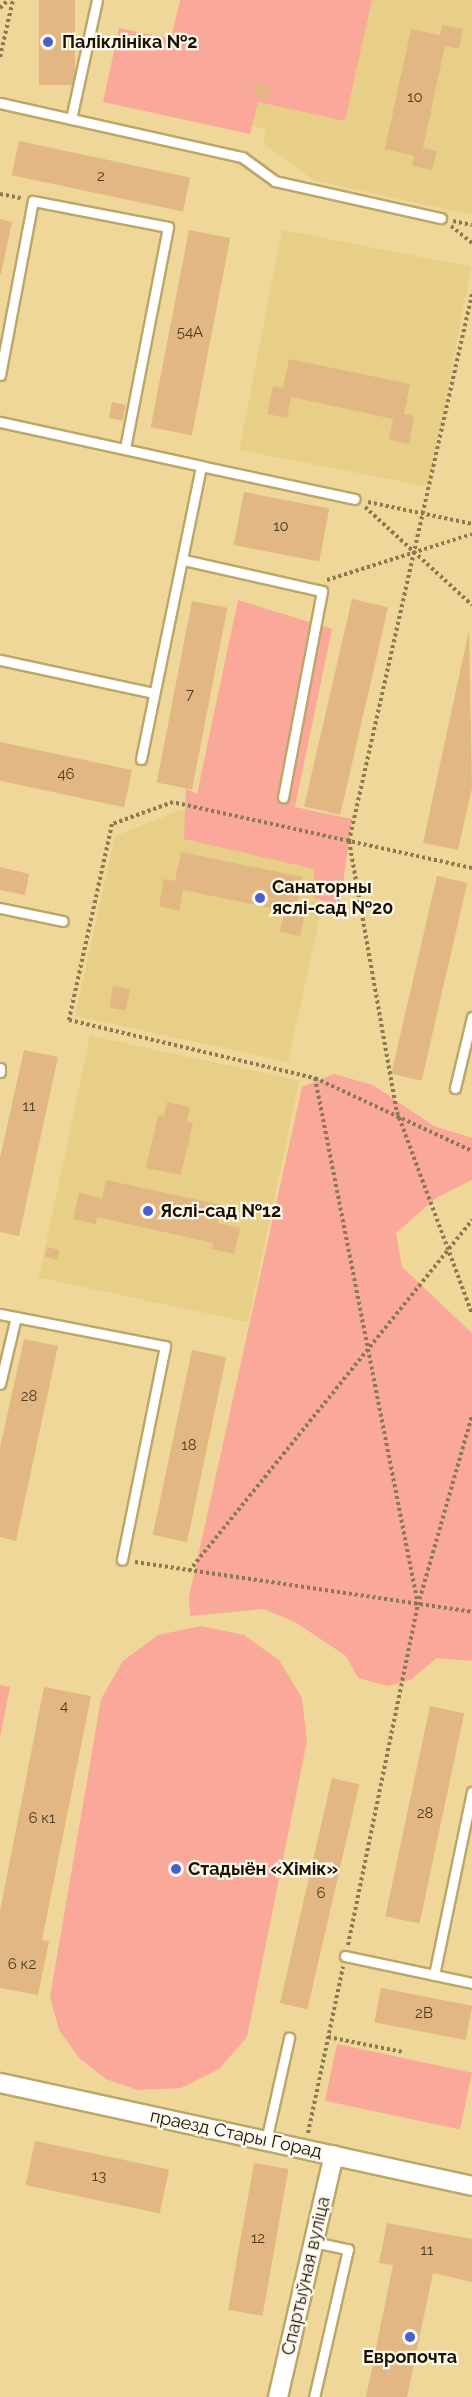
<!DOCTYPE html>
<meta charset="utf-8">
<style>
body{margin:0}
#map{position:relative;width:472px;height:2397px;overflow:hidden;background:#eed798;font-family:Raleway,sans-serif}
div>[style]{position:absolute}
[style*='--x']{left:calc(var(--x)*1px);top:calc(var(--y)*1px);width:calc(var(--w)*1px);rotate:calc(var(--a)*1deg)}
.built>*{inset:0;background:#e8cf88;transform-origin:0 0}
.green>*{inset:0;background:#faa89a;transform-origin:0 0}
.building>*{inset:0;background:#e3b784;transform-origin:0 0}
.path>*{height:4px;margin-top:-2px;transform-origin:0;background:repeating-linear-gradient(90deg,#8b7a50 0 3px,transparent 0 6px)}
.roads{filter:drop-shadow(2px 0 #bca669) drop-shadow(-2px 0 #bca669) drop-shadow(0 2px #bca669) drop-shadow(0 -2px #bca669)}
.service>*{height:9px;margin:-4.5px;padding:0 4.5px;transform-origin:4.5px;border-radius:4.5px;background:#fff}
.minor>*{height:18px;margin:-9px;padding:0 9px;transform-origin:9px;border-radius:9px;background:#fff}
.dots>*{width:16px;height:16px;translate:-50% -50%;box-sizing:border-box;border:3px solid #fef9ed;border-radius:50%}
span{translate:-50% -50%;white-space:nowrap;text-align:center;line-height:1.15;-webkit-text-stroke:4.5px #fef9ed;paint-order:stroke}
.number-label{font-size:15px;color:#4d3b21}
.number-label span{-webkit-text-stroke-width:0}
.poi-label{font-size:18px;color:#1b1200;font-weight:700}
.left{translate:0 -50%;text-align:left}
.street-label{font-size:18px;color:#1b1200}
</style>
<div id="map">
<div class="built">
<div style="clip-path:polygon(295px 0,472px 0,472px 215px,313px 180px,263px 143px,266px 129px,235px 121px)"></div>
<div style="left:282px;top:230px;width:193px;height:224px;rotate:11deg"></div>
<div style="clip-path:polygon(181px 810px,336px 844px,288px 1062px,75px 1016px,115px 836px)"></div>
<div style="left:90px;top:1036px;width:214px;height:247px;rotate:12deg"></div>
</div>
<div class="green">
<div style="clip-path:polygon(180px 0,372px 0,345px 121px,258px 102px,250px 134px,103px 102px,119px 28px,171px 39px)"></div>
<div style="clip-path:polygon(238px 600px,332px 629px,295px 807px,352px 819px,340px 905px,314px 898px,314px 869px,184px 839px,186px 789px,197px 794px)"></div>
<div style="clip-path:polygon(334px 1074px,373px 1085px,434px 1126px,472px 1138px,472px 1180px,436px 1198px,396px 1233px,402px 1267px,472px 1333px,472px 1661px,437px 1658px,410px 1680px,388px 1686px,358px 1678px,346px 1656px,295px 1622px,263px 1609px,190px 1616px,189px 1597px,302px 1087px)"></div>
<div style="clip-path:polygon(201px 1626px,244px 1635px,279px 1660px,302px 1698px,307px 1741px,247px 2037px,219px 2069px,181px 2088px,138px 2090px,106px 2079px,79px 2058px,59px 2030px,50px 1997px,101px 1699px,123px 1661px,158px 1635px)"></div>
<div style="clip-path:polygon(0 1685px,10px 1687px,0 1737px)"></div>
<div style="left:337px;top:2044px;width:138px;height:58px;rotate:12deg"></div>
</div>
<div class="building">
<div style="left:39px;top:0;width:36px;height:85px"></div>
<div style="clip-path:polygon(443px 25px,463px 29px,459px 49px,445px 46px,423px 148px,437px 151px,432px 170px,412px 166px,414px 156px,385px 149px,411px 29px,440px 35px)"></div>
<div style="left:256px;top:83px;width:15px;height:13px;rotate:11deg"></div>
<div style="left:19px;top:141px;width:175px;height:35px;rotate:12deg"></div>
<div style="clip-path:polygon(0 219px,12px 222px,1px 274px,0 274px)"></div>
<div style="left:189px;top:230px;width:42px;height:201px;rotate:11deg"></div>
<div style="clip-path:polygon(289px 359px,410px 384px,404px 414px,414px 416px,409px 444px,389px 440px,393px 419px,291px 397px,287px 418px,267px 414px,273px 386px,283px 388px)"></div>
<div style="left:112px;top:402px;width:14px;height:16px;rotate:12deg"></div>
<div style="left:244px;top:492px;width:87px;height:54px;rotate:11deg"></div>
<div style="left:352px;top:599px;width:37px;height:213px;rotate:13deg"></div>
<div style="left:192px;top:601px;width:36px;height:185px;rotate:11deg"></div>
<div style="clip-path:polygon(469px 630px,472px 788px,458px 850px,423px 843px)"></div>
<div style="left:0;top:742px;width:135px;height:38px;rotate:12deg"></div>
<div style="clip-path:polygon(181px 852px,302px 877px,296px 906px,306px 909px,300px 936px,280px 932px,285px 911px,183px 890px,179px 911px,159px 906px,164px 879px,175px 881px)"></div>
<div style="clip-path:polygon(0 867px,29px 874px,25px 895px,0 890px)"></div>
<div style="left:437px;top:876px;width:31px;height:203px;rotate:13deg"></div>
<div style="left:113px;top:986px;width:17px;height:22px;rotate:10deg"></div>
<div style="clip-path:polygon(24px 1050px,58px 1057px,19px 1236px,0 1232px,0 1158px)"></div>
<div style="clip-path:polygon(167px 1102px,190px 1107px,187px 1121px,193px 1123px,181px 1175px,146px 1168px,158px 1115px,164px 1116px)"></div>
<div style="clip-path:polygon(106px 1180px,222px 1205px,218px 1223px,240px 1228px,234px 1254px,212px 1249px,213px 1243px,97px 1217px,96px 1224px,73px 1219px,79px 1193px,102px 1198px)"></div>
<div style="left:47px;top:1247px;width:13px;height:10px;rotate:13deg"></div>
<div style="clip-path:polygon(24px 1339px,58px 1346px,16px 1541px,0 1537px,0 1448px)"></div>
<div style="left:192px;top:1350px;width:35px;height:189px;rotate:12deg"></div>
<div style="clip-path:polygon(44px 1687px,91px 1696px,42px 1940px,49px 1941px,38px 1995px,0 1988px,0 1911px)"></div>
<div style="left:430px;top:1706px;width:35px;height:215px;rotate:12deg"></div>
<div style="left:332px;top:1778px;width:28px;height:231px;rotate:13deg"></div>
<div style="left:381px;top:1988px;width:93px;height:35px;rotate:11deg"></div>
<div style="left:35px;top:2141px;width:137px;height:45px;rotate:12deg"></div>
<div style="left:254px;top:2163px;width:35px;height:149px;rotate:10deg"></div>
<div style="clip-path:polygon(387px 2223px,472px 2239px,472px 2282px,433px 2273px,407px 2397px,366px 2397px,393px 2265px,379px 2263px)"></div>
</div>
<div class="path">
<div style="--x:0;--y:8;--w:11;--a:-45"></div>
<div style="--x:0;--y:57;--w:58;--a:-77.2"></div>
<div style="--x:0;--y:194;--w:21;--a:11"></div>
<div style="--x:453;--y:221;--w:19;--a:12"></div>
<div style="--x:451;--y:226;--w:27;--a:39"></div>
<div style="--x:472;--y:294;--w:561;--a:102.67"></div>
<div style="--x:349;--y:841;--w:275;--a:80"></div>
<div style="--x:397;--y:1112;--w:215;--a:69.6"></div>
<div style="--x:368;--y:502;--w:106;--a:11.9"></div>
<div style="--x:365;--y:507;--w:145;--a:42.5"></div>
<div style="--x:327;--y:580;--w:152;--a:-17.6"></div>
<div style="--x:472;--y:868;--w:306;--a:-167.6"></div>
<div style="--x:173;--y:802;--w:65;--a:160.2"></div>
<div style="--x:112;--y:824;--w:201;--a:102.4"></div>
<div style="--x:69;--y:1020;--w:253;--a:13.3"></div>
<div style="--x:315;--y:1078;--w:173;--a:24.9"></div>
<div style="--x:315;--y:1078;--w:537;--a:78.94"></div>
<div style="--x:135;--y:1562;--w:341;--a:8.4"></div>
<div style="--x:189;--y:1571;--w:451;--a:-51.1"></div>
<div style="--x:348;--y:1945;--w:347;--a:-78.4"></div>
<div style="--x:418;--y:1605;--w:198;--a:-74.1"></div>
<div style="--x:328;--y:2037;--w:76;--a:11.3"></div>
<div style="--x:308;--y:2133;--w:170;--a:-78.1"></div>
</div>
<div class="roads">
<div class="service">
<div style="--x:0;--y:103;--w:248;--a:12.6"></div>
<div style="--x:242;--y:157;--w:41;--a:36"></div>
<div style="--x:275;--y:181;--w:170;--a:12.6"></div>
<div style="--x:71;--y:119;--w:122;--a:-77.7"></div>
<div style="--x:0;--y:375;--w:177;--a:-79.3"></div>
<div style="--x:33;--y:201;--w:137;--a:10.9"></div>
<div style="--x:168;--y:227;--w:226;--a:101"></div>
<div style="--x:0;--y:422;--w:206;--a:12.3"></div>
<div style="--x:184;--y:560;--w:141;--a:12.7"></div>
<div style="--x:322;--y:591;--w:210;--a:100.7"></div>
<div style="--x:0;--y:660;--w:157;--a:12.1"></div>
<div style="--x:141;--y:759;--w:299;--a:-78.4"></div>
<div style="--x:201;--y:466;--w:157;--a:12.1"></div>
<div style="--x:0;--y:908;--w:64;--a:11.7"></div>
<div style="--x:0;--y:1068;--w:4;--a:90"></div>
<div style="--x:455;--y:1088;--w:73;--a:-76.5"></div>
<div style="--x:0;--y:1314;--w:168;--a:11"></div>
<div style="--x:165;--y:1346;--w:218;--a:101.4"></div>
<div style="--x:0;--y:1384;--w:69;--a:-76.6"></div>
<div style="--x:345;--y:1956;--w:130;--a:12"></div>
<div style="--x:434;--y:1975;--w:187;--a:-78.3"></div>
<div style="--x:266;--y:2141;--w:106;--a:-77.4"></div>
<div style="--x:314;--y:2242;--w:35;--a:12"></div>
<div style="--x:348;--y:2249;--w:152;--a:102.9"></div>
</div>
<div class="minor">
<div style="--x:0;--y:2083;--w:483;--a:12.3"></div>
<div style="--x:278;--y:2397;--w:248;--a:-77"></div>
</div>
</div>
<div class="dots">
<div style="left:48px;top:42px;background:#465fd3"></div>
<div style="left:260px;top:898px;background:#465fd3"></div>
<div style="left:148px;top:1211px;background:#465fd3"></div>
<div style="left:176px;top:1869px;background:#465fd3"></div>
<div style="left:410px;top:2337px;background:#465fd3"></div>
</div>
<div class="number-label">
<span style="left:415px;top:98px">10</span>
<span style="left:101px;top:177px">2</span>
<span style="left:190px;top:333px">54А</span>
<span style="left:281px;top:527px">10</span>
<span style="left:190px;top:695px">7</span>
<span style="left:66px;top:775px">46</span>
<span style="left:29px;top:1107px">11</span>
<span style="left:29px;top:1397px">28</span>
<span style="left:189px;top:1446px">18</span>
<span style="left:64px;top:1707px">4</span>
<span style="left:425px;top:1814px">28</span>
<span style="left:42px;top:1819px">6 к1</span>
<span style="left:321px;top:1894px">6</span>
<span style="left:22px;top:1965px">6 к2</span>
<span style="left:424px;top:2014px">2В</span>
<span style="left:99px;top:2177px">13</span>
<span style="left:258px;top:2239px">12</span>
<span style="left:427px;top:2251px">11</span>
</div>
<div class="poi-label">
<span class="left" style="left:62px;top:42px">Паліклініка №2</span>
<span class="left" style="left:272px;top:898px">Санаторны<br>яслі-сад №20</span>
<span class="left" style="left:160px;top:1211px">Яслі-сад №12</span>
<span class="left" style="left:188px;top:1869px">Стадыён «Хімік»</span>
<span style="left:410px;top:2357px">Европочта</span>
</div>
<div class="street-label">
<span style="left:236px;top:2134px;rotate:12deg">праезд Стары Горад</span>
<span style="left:306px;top:2276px;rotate:-77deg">Спартыўная вуліца</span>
</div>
</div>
